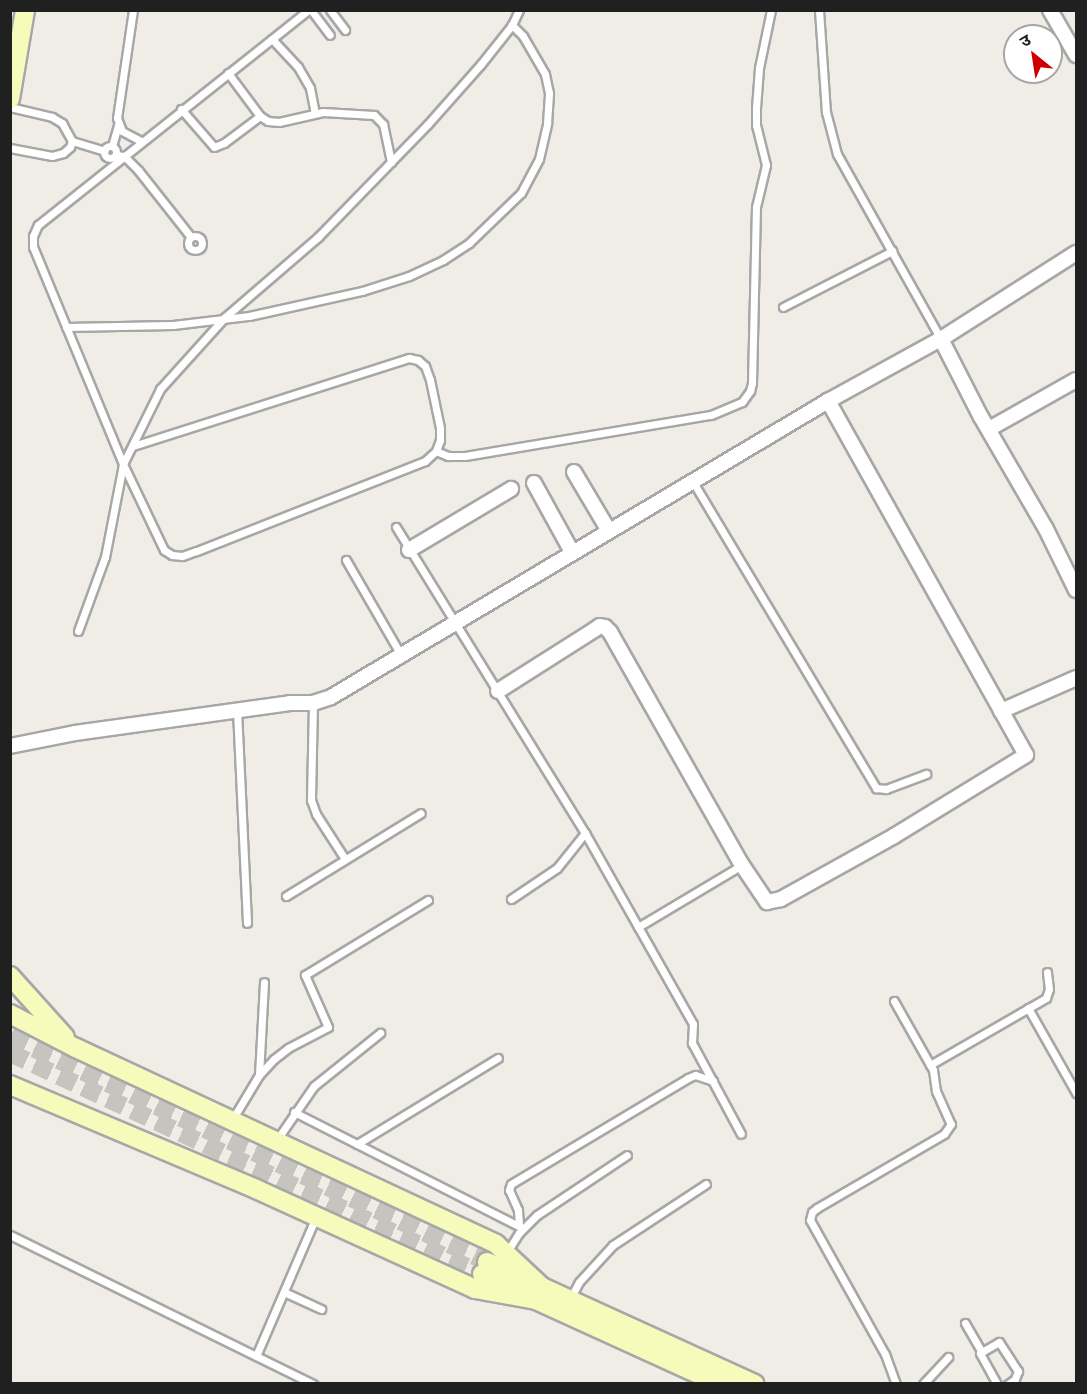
<!DOCTYPE html>
<meta charset="utf-8">
<style>
body{margin:0}
#map{position:relative;width:1087px;height:1394px;overflow:hidden;background:#f0ede6;font-family:Commissioner,"Noto Sans Devanagari",sans-serif}
div>[style]{position:absolute}
[style*='--x']{left:calc(var(--x)*1px);top:calc(var(--y)*1px);width:calc(var(--w)*1px);rotate:calc(var(--a)*1deg)}
.secondary-tunnel>*{height:18px;margin-top:-9px;transform-origin:0;background:repeating-linear-gradient(90deg,#c6c4be 0 18px,transparent 0 27px)}
.roads{filter:drop-shadow(2px 0 #a7a7a7) drop-shadow(-2px 0 #a7a7a7) drop-shadow(0 2px #a7a7a7) drop-shadow(0 -2px #a7a7a7)}
.service>*{height:7px;margin:-3.5px;padding:0 3.5px;transform-origin:3.5px;border-radius:3.5px;background:#fff}
.service>.ring{margin:-3.5px;padding:0;box-sizing:content-box;background:none;border:7px solid #fff;border-radius:50%}
.minor>*{height:14px;margin:-7px;padding:0 7px;transform-origin:7px;border-radius:7px;background:#fff}
.secondary>*{height:18px;margin:-9px;padding:0 9px;transform-origin:9px;border-radius:9px;background:#f6fabb}
span{translate:-50% -50%;white-space:nowrap;text-align:center;line-height:1.15;-webkit-text-stroke:5px #fff;paint-order:stroke}
.frame{position:absolute;inset:0;border:12px solid #202020;pointer-events:none}
.north{position:absolute;left:1003px;top:24px;width:60px;height:60px;box-sizing:border-box;background:#fff;border:2px solid #a6a6a6;border-radius:50%;rotate:330deg;font-size:16px;font-weight:700;line-height:24px;text-align:center;color:#202020}
.north::after{content:'';display:block;margin:auto;width:21px;height:27px;background:#cf0100;clip-path:polygon(50% 0,100% 100%,50% 72%,0 100%)}
</style>
<div id="map">
<div class="secondary-tunnel">
<div style="--x:10;--y:1037;--w:527;--a:25.25"></div>
<div style="--x:10;--y:1053;--w:521;--a:25.09"></div>
</div>
<div class="roads">
<div class="service">
<div style="--x:133;--y:10;--w:109;--a:98.4"></div>
<div style="--x:117;--y:118;--w:14;--a:69"></div>
<div style="--x:122;--y:131;--w:21;--a:28"></div>
<div style="--x:311;--y:10;--w:31;--a:53"></div>
<div style="--x:330;--y:10;--w:25;--a:53"></div>
<div style="--x:819;--y:10;--w:102;--a:86.1"></div>
<div style="--x:826;--y:112;--w:43;--a:75.3"></div>
<div style="--x:837;--y:154;--w:212;--a:60.7"></div>
<div style="--x:272;--y:39;--w:38;--a:47"></div>
<div style="--x:298;--y:67;--w:24;--a:60"></div>
<div style="--x:310;--y:88;--w:26;--a:79"></div>
<div style="--x:228;--y:73;--w:54;--a:53.3"></div>
<div style="--x:260;--y:116;--w:9;--a:32"></div>
<div style="--x:268;--y:121;--w:11;--a:5"></div>
<div style="--x:279;--y:122;--w:45;--a:-12.8"></div>
<div style="--x:323;--y:112;--w:51;--a:3.4"></div>
<div style="--x:374;--y:115;--w:13;--a:45"></div>
<div style="--x:383;--y:124;--w:39;--a:78"></div>
<div style="--x:10;--y:107;--w:43;--a:13.4"></div>
<div style="--x:52;--y:117;--w:12;--a:31"></div>
<div style="--x:62;--y:123;--w:21;--a:61"></div>
<div style="--x:72;--y:141;--w:6;--a:108"></div>
<div style="--x:70;--y:147;--w:9;--a:139"></div>
<div style="--x:63;--y:153;--w:11;--a:165"></div>
<div style="--x:52;--y:156;--w:43;--a:-169.2"></div>
<div style="--x:181;--y:109;--w:50;--a:49"></div>
<div style="--x:214;--y:147;--w:11;--a:-22"></div>
<div style="--x:224;--y:143;--w:45;--a:-36.9"></div>
<div style="--x:72;--y:141;--w:34;--a:17"></div>
<div class="ring" style="left:104px;top:146px;width:5px;height:5px"></div>
<div style="--x:112;--y:146;--w:22;--a:-74"></div>
<div style="--x:116;--y:155;--w:8;--a:7"></div>
<div style="--x:124;--y:156;--w:20;--a:45"></div>
<div style="--x:138;--y:170;--w:85;--a:51.7"></div>
<div class="ring" style="left:188px;top:236px;width:7px;height:7px"></div>
<div style="--x:783;--y:307;--w:123;--a:-27.2"></div>
<div style="--x:66;--y:327;--w:107;--a:-1.1"></div>
<div style="--x:173;--y:325;--w:77;--a:-6.8"></div>
<div style="--x:249;--y:316;--w:116;--a:-12.5"></div>
<div style="--x:362;--y:291;--w:49;--a:-17.7"></div>
<div style="--x:409;--y:276;--w:38;--a:-25"></div>
<div style="--x:443;--y:260;--w:31;--a:-33"></div>
<div style="--x:469;--y:243;--w:72;--a:-43.9"></div>
<div style="--x:521;--y:193;--w:38;--a:-62"></div>
<div style="--x:539;--y:159;--w:37;--a:-77"></div>
<div style="--x:547;--y:123;--w:30;--a:-86"></div>
<div style="--x:549;--y:93;--w:19;--a:-102"></div>
<div style="--x:545;--y:74;--w:44;--a:-120.1"></div>
<div style="--x:523;--y:36;--w:16;--a:-135"></div>
<div style="--x:133;--y:446;--w:290;--a:-17.7"></div>
<div style="--x:409;--y:358;--w:9;--a:13"></div>
<div style="--x:418;--y:360;--w:9;--a:41"></div>
<div style="--x:425;--y:366;--w:15;--a:70"></div>
<div style="--x:430;--y:380;--w:49;--a:78.2"></div>
<div style="--x:440;--y:428;--w:12;--a:90"></div>
<div style="--x:440;--y:440;--w:12;--a:110"></div>
<div style="--x:436;--y:451;--w:15;--a:138"></div>
<div style="--x:425;--y:461;--w:246;--a:158.5"></div>
<div style="--x:196;--y:551;--w:15;--a:160"></div>
<div style="--x:182;--y:556;--w:10;--a:-174"></div>
<div style="--x:172;--y:555;--w:9;--a:-148"></div>
<div style="--x:164;--y:550;--w:95;--a:-115.5"></div>
<div style="--x:123;--y:464;--w:235;--a:-112.5"></div>
<div style="--x:33;--y:247;--w:11;--a:-90"></div>
<div style="--x:33;--y:236;--w:12;--a:-66"></div>
<div style="--x:38;--y:225;--w:345;--a:-38.5"></div>
<div style="--x:436;--y:451;--w:13;--a:23"></div>
<div style="--x:448;--y:456;--w:17;--a:0"></div>
<div style="--x:465;--y:456;--w:249;--a:-9.5"></div>
<div style="--x:711;--y:415;--w:34;--a:-23"></div>
<div style="--x:742;--y:402;--w:14;--a:-54"></div>
<div style="--x:750;--y:391;--w:8;--a:-76"></div>
<div style="--x:752;--y:383;--w:176;--a:-88.7"></div>
<div style="--x:756;--y:207;--w:43;--a:-76.6"></div>
<div style="--x:766;--y:165;--w:41;--a:-104"></div>
<div style="--x:756;--y:125;--w:17;--a:-90"></div>
<div style="--x:756;--y:108;--w:40;--a:-85.7"></div>
<div style="--x:759;--y:68;--w:59;--a:-78.3"></div>
<div style="--x:693;--y:482;--w:357;--a:59.1"></div>
<div style="--x:876;--y:788;--w:10;--a:6"></div>
<div style="--x:886;--y:789;--w:43;--a:-20.6"></div>
<div style="--x:396;--y:527;--w:360;--a:58.3"></div>
<div style="--x:585;--y:833;--w:219;--a:60.5"></div>
<div style="--x:693;--y:1024;--w:19;--a:93"></div>
<div style="--x:692;--y:1043;--w:103;--a:61.7"></div>
<div style="--x:346;--y:560;--w:108;--a:59.9"></div>
<div style="--x:78;--y:631;--w:79;--a:-70"></div>
<div style="--x:105;--y:557;--w:95;--a:-79"></div>
<div style="--x:123;--y:464;--w:84;--a:-63.7"></div>
<div style="--x:160;--y:389;--w:97;--a:-47.9"></div>
<div style="--x:225;--y:317;--w:123;--a:-40.7"></div>
<div style="--x:318;--y:237;--w:156;--a:-45.8"></div>
<div style="--x:427;--y:125;--w:81;--a:-48.5"></div>
<div style="--x:481;--y:64;--w:50;--a:-51.5"></div>
<div style="--x:512;--y:25;--w:17;--a:-65"></div>
<div style="--x:313;--y:703;--w:97;--a:91.2"></div>
<div style="--x:311;--y:800;--w:15;--a:70"></div>
<div style="--x:316;--y:814;--w:54;--a:57.2"></div>
<div style="--x:237;--y:710;--w:213;--a:87.3"></div>
<div style="--x:286;--y:896;--w:158;--a:-31.6"></div>
<div style="--x:511;--y:899;--w:55;--a:-34"></div>
<div style="--x:557;--y:868;--w:45;--a:-51.3"></div>
<div style="--x:638;--y:927;--w:121;--a:-30.8"></div>
<div style="--x:894;--y:1001;--w:79;--a:60.5"></div>
<div style="--x:933;--y:1070;--w:21;--a:82"></div>
<div style="--x:936;--y:1091;--w:36;--a:66"></div>
<div style="--x:951;--y:1124;--w:12;--a:125"></div>
<div style="--x:944;--y:1134;--w:147;--a:149.8"></div>
<div style="--x:817;--y:1208;--w:6;--a:141"></div>
<div style="--x:812;--y:1212;--w:8;--a:104"></div>
<div style="--x:810;--y:1220;--w:154;--a:60.8"></div>
<div style="--x:885;--y:1354;--w:32;--a:70"></div>
<div style="--x:1028;--y:1008;--w:98;--a:60.5"></div>
<div style="--x:930;--y:1065;--w:134;--a:-30"></div>
<div style="--x:1046;--y:998;--w:9;--a:-72"></div>
<div style="--x:1049;--y:989;--w:17;--a:-97"></div>
<div style="--x:259;--y:1075;--w:93;--a:-86.9"></div>
<div style="--x:294;--y:1112;--w:257;--a:26.9"></div>
<div style="--x:232;--y:1120;--w:52;--a:-59"></div>
<div style="--x:259;--y:1075;--w:22;--a:-47"></div>
<div style="--x:274;--y:1059;--w:18;--a:-38"></div>
<div style="--x:288;--y:1048;--w:45;--a:-27.7"></div>
<div style="--x:328;--y:1027;--w:57;--a:-113.9"></div>
<div style="--x:305;--y:975;--w:144;--a:-31.4"></div>
<div style="--x:276;--y:1141;--w:67;--a:-55.4"></div>
<div style="--x:314;--y:1086;--w:85;--a:-38.8"></div>
<div style="--x:357;--y:1144;--w:165;--a:-31.4"></div>
<div style="--x:519;--y:1225;--w:15;--a:-94"></div>
<div style="--x:518;--y:1210;--w:22;--a:-114"></div>
<div style="--x:509;--y:1190;--w:6;--a:-72"></div>
<div style="--x:511;--y:1184;--w:206;--a:-30.9"></div>
<div style="--x:688;--y:1078;--w:8;--a:-23"></div>
<div style="--x:695;--y:1075;--w:19;--a:18"></div>
<div style="--x:10;--y:1235;--w:338;--a:26.2"></div>
<div style="--x:507;--y:1252;--w:22;--a:-58"></div>
<div style="--x:519;--y:1233;--w:25;--a:-45"></div>
<div style="--x:537;--y:1215;--w:108;--a:-33.7"></div>
<div style="--x:284;--y:1292;--w:41;--a:24.7"></div>
<div style="--x:570;--y:1299;--w:19;--a:-62"></div>
<div style="--x:579;--y:1282;--w:50;--a:-47.4"></div>
<div style="--x:613;--y:1245;--w:111;--a:-33.3"></div>
<div style="--x:965;--y:1323;--w:32;--a:60"></div>
<div style="--x:256;--y:1356;--w:151;--a:-66.7"></div>
<div style="--x:923;--y:1384;--w:37;--a:-47"></div>
<div style="--x:997;--y:1384;--w:35;--a:-119"></div>
<div style="--x:980;--y:1353;--w:22;--a:-30"></div>
<div style="--x:999;--y:1342;--w:35;--a:57"></div>
<div style="--x:1018;--y:1371;--w:9;--a:111"></div>
<div style="--x:1015;--y:1379;--w:9;--a:144"></div>
</div>
<div class="minor">
<div style="--x:1050;--y:10;--w:52;--a:60"></div>
<div style="--x:941;--y:339;--w:88;--a:62.9"></div>
<div style="--x:981;--y:417;--w:129;--a:59.9"></div>
<div style="--x:1046;--y:529;--w:68;--a:63.8"></div>
<div style="--x:989;--y:429;--w:100;--a:-29.4"></div>
<div style="--x:574;--y:472;--w:69;--a:59.3"></div>
<div style="--x:534;--y:483;--w:79;--a:61.2"></div>
<div style="--x:409;--y:550;--w:119;--a:-30.9"></div>
<div style="--x:498;--y:691;--w:114;--a:-32.4"></div>
<div style="--x:594;--y:630;--w:7;--a:-34"></div>
<div style="--x:600;--y:626;--w:5;--a:11"></div>
<div style="--x:605;--y:627;--w:7;--a:45"></div>
<div style="--x:610;--y:632;--w:268;--a:60.5"></div>
<div style="--x:742;--y:865;--w:45;--a:56"></div>
<div style="--x:767;--y:902;--w:14;--a:-12"></div>
<div style="--x:781;--y:899;--w:129;--a:-29.1"></div>
<div style="--x:894;--y:836;--w:155;--a:-31.5"></div>
<div style="--x:1026;--y:755;--w:406;--a:-119.2"></div>
<div style="--x:1001;--y:711;--w:82;--a:-23.7"></div>
<div style="--x:10;--y:746;--w:66;--a:-11.3"></div>
<div style="--x:75;--y:733;--w:217;--a:-7.9"></div>
<div style="--x:290;--y:703;--w:23;--a:0"></div>
<div style="--x:313;--y:703;--w:19;--a:-18"></div>
<div style="--x:331;--y:697;--w:578;--a:-30.78"></div>
<div style="--x:828;--y:401;--w:129;--a:-28.8"></div>
<div style="--x:941;--y:339;--w:160;--a:-32.5"></div>
</div>
<div class="secondary">
<div style="--x:10;--y:99;--w:90;--a:-80.4"></div>
<div style="--x:10;--y:976;--w:82;--a:48"></div>
<div style="--x:10;--y:1014;--w:74;--a:27.3"></div>
<div style="--x:76;--y:1048;--w:463;--a:25"></div>
<div style="--x:496;--y:1244;--w:63;--a:43.1"></div>
<div style="--x:10;--y:1085;--w:267;--a:22.9"></div>
<div style="--x:256;--y:1189;--w:241;--a:24.5"></div>
<div style="--x:475;--y:1289;--w:62;--a:10.2"></div>
<div style="--x:536;--y:1300;--w:202;--a:24.5"></div>
<div style="--x:487;--y:1262;--w:294;--a:24.5"></div>
<div style="--x:482;--y:1274;--w:37;--a:26"></div>
</div>
</div>
<div class="frame"></div>
<div class="north">उ</div>
</div>
